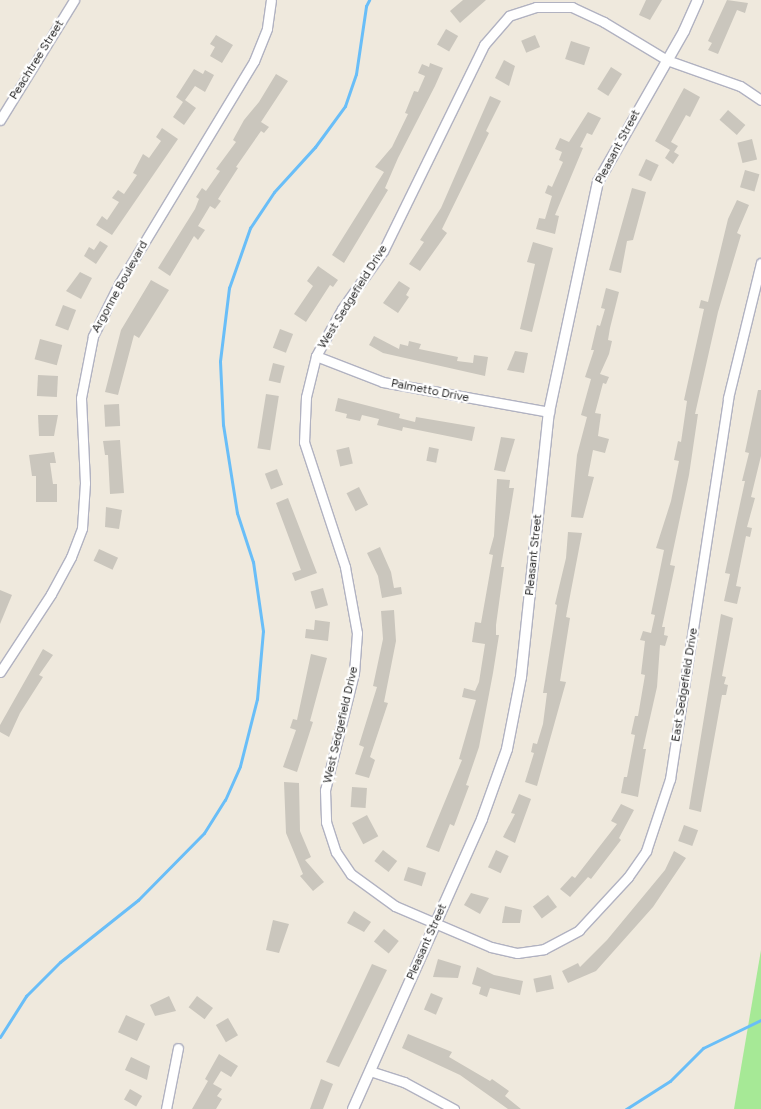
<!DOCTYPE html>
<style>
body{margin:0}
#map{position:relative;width:761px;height:1109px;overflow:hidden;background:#efe9dd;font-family:Figtree,sans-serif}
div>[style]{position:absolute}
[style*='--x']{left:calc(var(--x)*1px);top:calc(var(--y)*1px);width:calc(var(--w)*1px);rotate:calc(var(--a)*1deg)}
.green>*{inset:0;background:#a6e996}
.stream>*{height:3px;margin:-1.5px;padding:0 1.5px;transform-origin:1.5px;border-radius:1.5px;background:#69bef8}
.building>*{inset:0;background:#cac6bd;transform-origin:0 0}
.roads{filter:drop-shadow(1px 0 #b1b2c1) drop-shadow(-1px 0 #b1b2c1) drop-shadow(0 1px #b1b2c1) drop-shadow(0 -1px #b1b2c1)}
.minor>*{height:9px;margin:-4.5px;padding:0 4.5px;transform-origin:4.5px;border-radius:4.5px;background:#fff}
.tertiary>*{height:10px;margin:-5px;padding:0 5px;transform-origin:5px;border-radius:5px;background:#fff}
span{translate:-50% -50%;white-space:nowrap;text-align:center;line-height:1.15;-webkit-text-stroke:4.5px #fff;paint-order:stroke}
.street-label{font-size:12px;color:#2c2c2c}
</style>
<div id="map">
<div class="green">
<div style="clip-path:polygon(761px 950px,761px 1109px,734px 1109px)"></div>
</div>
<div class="stream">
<div style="--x:0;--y:1037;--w:49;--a:-57.6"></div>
<div style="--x:26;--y:996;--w:48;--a:-45"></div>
<div style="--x:60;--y:962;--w:100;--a:-38.5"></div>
<div style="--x:138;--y:900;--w:94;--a:-45.4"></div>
<div style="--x:204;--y:833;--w:39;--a:-58"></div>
<div style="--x:225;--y:800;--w:37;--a:-66"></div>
<div style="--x:240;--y:766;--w:69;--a:-75.8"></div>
<div style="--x:257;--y:699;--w:68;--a:-85"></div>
<div style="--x:263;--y:631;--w:70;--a:-98.2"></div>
<div style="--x:253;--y:562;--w:52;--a:-108.1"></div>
<div style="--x:237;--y:513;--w:89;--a:-99"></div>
<div style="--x:223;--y:425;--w:64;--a:-92.7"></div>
<div style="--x:220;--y:361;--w:74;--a:-83"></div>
<div style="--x:229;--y:288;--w:64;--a:-70.7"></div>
<div style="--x:250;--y:228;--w:43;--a:-56.3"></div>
<div style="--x:274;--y:192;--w:61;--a:-47.7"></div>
<div style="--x:315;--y:147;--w:51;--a:-53.8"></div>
<div style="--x:345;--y:106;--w:34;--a:-71"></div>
<div style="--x:356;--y:74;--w:69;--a:-81.6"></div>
<div style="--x:366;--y:6;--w:7;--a:-63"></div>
<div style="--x:626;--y:1109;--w:52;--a:-32.5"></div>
<div style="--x:670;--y:1081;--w:47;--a:-45"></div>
<div style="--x:703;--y:1048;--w:64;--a:-25.8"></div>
</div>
<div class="building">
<div style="clip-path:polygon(463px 0,486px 0,460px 23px,450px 11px)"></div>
<div style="clip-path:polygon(646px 0,662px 0,650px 20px,639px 15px)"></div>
<div style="clip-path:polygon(727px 0,748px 3px,745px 13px,737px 10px,718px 54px,708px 50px,712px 43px,708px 41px)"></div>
<div style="left:446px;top:29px;width:14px;height:18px;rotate:30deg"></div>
<div style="clip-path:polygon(216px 35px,233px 45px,222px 63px,210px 56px,215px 47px,210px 44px)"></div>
<div style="left:535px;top:35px;width:13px;height:15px;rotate:67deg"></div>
<div style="left:571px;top:41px;width:20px;height:19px;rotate:18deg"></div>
<div style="clip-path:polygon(504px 60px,515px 66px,509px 86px,495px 78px)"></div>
<div style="clip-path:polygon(430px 63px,443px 68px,435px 86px,398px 158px,385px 188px,388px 190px,344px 263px,332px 255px,384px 172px,375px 167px,392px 147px,408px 114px,405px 113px,414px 91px,418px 92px,425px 76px,418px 73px,422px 64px,429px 67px)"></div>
<div style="left:611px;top:67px;width:13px;height:26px;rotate:32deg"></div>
<div style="clip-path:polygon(194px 69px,203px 74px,205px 70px,214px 75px,205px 92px,195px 86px,185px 100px,196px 108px,184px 125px,173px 117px,183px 102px,176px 97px)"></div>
<div style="clip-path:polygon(276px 74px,288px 81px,261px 122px,269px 127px,264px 133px,261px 131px,236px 167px,238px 168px,218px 199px,221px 201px,215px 209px,210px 206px,198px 226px,205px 230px,198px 240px,194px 236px,170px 276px,158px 268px,195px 209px,199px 199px,196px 197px,202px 188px,206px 191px,220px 171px,216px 169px,236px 142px,233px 140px,244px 120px,259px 102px)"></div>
<div style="clip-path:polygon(684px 88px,700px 97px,690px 117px,686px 115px,671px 142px,678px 146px,674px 152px,679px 155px,673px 164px,665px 158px,670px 150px,655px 141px)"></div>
<div style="clip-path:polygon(490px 96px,501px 101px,486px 131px,489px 133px,442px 229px,447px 233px,420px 271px,409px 264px,424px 242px,420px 240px,441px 208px)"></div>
<div style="left:728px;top:110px;width:23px;height:13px;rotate:41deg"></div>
<div style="clip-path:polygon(588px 112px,601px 118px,592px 135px,587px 133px,580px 147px,583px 148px,555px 215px,559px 216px,555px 234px,536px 229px,539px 218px,545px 219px,552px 196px,545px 193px,548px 185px,552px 187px,563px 162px,559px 160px,562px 152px,555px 149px,560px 138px,569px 142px)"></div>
<div style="clip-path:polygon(162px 128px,178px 139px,112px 235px,96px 225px,102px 216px,107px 220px,119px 202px,112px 198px,118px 190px,124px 194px,137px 175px,133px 173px,143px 154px,149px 158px,161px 141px,156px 137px)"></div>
<div style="left:752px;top:139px;width:21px;height:15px;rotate:76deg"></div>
<div style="left:646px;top:159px;width:14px;height:18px;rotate:25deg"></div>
<div style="left:745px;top:170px;width:15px;height:18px;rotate:16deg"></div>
<div style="clip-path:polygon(632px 188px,646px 192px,633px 240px,627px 241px,621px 273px,609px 270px)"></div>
<div style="clip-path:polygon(737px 200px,749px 205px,737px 233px,741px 235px,718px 312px,695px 414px,698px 414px,689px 475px,670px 565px,675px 566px,662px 627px,665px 627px,664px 635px,668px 636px,665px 646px,660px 645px,657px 687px,643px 749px,646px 749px,638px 797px,621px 793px,624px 777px,627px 777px,635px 735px,631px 734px,635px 716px,638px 716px,645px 675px,641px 674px,645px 641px,640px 640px,643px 631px,651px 633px,655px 615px,651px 614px,664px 550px,656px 548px,671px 501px,679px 461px,674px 460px,678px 441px,681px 442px,687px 401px,684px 400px,704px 309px,699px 308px,701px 300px,708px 302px,728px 219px)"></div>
<div style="clip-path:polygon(100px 241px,108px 246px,96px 264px,84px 256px,89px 247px,94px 250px)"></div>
<div style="clip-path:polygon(533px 242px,553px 248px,532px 332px,520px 329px,535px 264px,527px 262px)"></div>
<div style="clip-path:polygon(318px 266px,338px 280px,333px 287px,330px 285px,306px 322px,294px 314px,313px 286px,307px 281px)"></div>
<div style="clip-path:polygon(80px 272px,92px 278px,81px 299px,66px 291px)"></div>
<div style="clip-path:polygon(151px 280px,169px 290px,139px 338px,134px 335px,118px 395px,105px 392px,121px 330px)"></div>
<div style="clip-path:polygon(399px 281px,410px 288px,406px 295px,409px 297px,398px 313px,383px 303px)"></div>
<div style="clip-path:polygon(606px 288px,619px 292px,610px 328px,608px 340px,612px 341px,609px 354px,600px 374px,609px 377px,606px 384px,603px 383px,595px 413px,601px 414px,598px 436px,609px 439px,605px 453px,593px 450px,588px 476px,594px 477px,583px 518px,571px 517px,577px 455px,587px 417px,581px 415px,591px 379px,585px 377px,594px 350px,591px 350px,597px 325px,600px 326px,605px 309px,601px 308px)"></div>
<div style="left:63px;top:305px;width:14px;height:22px;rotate:21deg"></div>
<div style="left:280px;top:329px;width:14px;height:20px;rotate:21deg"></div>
<div style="clip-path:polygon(374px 336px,399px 349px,400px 344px,408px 346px,409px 341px,421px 344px,419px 349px,458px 357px,457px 361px,473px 363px,474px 355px,488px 357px,485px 376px,383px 353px,369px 345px)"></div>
<div style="left:40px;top:339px;width:23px;height:21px;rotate:15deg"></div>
<div style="clip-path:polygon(515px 351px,528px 353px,524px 373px,507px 370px)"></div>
<div style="left:273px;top:363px;width:12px;height:18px;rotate:14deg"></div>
<div style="left:38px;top:375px;width:20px;height:21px;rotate:3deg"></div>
<div style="clip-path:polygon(758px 390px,761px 390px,761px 456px,751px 497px,755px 498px,747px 527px,752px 528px,750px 537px,746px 536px,736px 586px,741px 587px,737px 604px,724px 601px,730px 574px,725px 573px,745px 481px,742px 481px,749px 453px,745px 452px)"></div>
<div style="left:266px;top:394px;width:13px;height:55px;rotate:9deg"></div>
<div style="clip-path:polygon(338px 398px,400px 414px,399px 418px,415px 422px,416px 417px,475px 427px,472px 441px,403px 427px,402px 431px,377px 425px,379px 419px,362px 415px,360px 421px,346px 418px,347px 414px,335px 411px)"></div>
<div style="left:119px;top:404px;width:22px;height:15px;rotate:87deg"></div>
<div style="clip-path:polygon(38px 415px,58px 415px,54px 436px,39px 436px)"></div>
<div style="clip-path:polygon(501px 437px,515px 439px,505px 472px,494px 470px)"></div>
<div style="clip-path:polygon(120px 440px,124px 493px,110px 494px,108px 455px,105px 455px,103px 441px)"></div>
<div style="left:349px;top:447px;width:17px;height:13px;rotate:77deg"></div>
<div style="left:429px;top:447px;width:10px;height:14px;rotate:11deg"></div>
<div style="clip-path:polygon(54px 452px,56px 463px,50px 463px,53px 484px,57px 484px,57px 502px,36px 502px,36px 476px,32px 476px,29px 455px)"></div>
<div style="left:277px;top:469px;width:17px;height:13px;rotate:69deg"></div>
<div style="clip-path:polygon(497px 479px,510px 480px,509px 488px,514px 488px,501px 567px,504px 567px,496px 625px,496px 635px,499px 635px,493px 673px,479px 747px,466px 785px,469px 786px,454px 826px,450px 824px,439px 852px,426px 847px,462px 760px,459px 759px,476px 700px,462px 697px,464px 688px,475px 691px,479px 682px,485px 644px,472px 642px,475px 622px,481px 623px,493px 555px,489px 554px,494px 536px)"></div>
<div style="left:359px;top:487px;width:20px;height:14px;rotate:63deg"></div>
<div style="clip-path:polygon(288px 498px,317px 573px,295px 581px,292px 573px,301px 570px,276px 503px)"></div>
<div style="clip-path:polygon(106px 507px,122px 510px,119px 529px,105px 527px)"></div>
<div style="clip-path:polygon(568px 532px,582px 533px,566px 617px,570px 618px,560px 681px,566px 682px,537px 786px,525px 782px,534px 753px,531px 752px,533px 743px,537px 744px,543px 724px,547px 693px,543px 693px,557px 605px,555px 604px,566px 558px)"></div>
<div style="clip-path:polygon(380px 547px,391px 572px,394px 588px,401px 587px,402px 594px,382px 598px,378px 576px,367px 553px)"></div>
<div style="left:99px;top:549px;width:21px;height:13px;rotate:25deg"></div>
<div style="left:323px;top:588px;width:18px;height:13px;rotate:74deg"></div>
<div style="clip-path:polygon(0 590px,12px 595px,0 624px)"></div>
<div style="clip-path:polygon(394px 610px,396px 641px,384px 702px,388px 703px,370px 757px,375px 760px,369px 778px,355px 774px,364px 747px,359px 745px,377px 687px,373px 686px,383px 639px,381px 611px)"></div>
<div style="clip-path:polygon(721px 614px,733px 618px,722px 676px,726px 677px,724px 684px,728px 685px,726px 695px,722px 695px,701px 812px,689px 809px)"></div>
<div style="clip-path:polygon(315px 620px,330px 622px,328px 641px,305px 638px,306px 629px,314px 630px)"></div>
<div style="clip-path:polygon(43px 649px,53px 655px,39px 675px,43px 677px,20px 713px,9px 737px,0 732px,0 725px)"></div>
<div style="clip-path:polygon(311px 654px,327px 658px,310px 721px,313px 722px,297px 772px,283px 767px,296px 730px,290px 728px,293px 719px,297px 720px)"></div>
<div style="clip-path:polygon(284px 782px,299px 783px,300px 831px,311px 857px,305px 860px,324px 882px,313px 891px,300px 876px,303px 874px,286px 833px)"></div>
<div style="left:352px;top:787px;width:15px;height:20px;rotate:4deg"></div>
<div style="clip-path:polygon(519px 794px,531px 799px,515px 843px,503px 837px,515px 814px,511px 813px)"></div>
<div style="clip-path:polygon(621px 804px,634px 810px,619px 838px,621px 840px,591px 879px,588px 877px,570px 897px,560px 889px,572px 876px,575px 878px,617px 824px,611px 821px)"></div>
<div style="left:367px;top:815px;width:24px;height:17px;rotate:62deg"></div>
<div style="left:684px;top:825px;width:15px;height:17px;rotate:20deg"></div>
<div style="left:383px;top:850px;width:18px;height:14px;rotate:38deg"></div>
<div style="left:496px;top:850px;width:14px;height:19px;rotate:25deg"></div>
<div style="clip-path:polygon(674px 851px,686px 858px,653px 907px,596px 971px,568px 983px,562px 971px,578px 963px,580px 967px,607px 940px,665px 870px)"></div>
<div style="left:408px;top:867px;width:19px;height:14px;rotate:18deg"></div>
<div style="clip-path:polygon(471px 893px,489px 898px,480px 914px,464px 905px)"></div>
<div style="left:548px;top:895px;width:15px;height:19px;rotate:53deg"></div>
<div style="clip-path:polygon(505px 906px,522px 910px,520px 923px,502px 923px)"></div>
<div style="clip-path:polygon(354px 911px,371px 922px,364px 932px,347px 923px)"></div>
<div style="clip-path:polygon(273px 920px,289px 924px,279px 953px,266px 950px)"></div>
<div style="left:384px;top:929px;width:19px;height:16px;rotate:39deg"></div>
<div style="clip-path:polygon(438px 959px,461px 966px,458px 978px,433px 977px)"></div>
<div style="clip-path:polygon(372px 964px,387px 970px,339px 1067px,326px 1062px)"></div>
<div style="clip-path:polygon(477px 967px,494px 975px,523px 981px,520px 995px,490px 988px,487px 997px,479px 994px,481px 987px,472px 984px)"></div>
<div style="left:551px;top:975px;width:14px;height:18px;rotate:78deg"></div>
<div style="left:431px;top:993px;width:13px;height:18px;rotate:23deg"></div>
<div style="clip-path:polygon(169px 996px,176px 1011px,155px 1016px,150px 1005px)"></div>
<div style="left:197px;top:996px;width:20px;height:14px;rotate:37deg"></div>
<div style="left:126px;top:1015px;width:21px;height:19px;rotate:25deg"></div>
<div style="left:228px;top:1018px;width:20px;height:14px;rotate:60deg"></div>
<div style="clip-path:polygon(408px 1034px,452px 1052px,449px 1057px,490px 1081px,492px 1079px,509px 1091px,505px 1096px,521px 1109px,508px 1109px,460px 1075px,402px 1048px)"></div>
<div style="clip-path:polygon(219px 1054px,238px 1066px,231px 1077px,221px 1071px,213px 1084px,222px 1089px,217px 1096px,222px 1099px,216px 1109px,192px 1109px,208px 1081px,205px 1079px)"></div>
<div style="clip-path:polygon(131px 1057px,150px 1066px,147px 1080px,125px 1070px)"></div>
<div style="clip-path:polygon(321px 1079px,333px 1084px,323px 1109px,310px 1109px)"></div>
<div style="left:130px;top:1089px;width:14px;height:12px;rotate:30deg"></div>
</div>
<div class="roads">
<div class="minor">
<div style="--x:761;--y:100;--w:25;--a:-146"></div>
<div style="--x:740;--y:86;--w:77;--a:-160.4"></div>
<div style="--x:667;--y:60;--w:74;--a:-148.9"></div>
<div style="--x:604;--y:22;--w:35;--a:-155"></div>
<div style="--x:572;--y:7;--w:36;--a:180"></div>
<div style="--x:536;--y:7;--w:28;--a:162"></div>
<div style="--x:509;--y:16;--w:38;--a:131"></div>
<div style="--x:484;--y:45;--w:229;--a:116.1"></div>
<div style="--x:383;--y:251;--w:71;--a:125.3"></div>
<div style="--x:342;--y:309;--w:54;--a:119"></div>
<div style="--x:316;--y:356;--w:42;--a:103.7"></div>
<div style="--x:306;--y:397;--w:45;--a:92.5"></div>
<div style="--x:304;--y:442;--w:132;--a:71.8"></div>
<div style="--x:345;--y:567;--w:67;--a:79.7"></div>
<div style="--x:357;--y:633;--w:40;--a:94.3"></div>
<div style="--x:354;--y:673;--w:121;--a:103.9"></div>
<div style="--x:325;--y:790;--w:32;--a:88"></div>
<div style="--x:326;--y:822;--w:32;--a:72"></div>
<div style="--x:336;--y:852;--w:27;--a:56"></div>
<div style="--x:351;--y:874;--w:54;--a:36"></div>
<div style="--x:395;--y:906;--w:104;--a:23.1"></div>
<div style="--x:491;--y:947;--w:27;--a:13"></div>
<div style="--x:517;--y:953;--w:27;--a:-8"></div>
<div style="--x:544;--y:949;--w:40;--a:-28"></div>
<div style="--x:579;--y:930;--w:72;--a:-47.2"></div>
<div style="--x:628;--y:877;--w:32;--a:-55"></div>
<div style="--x:646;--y:851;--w:76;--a:-71.6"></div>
<div style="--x:670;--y:779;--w:385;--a:-81.3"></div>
<div style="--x:728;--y:398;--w:139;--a:-76.3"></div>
<div style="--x:0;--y:120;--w:141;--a:-58.3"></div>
<div style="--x:316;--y:356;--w:72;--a:21.2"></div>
<div style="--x:383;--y:382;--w:169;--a:10.2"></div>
<div style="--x:0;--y:672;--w:93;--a:-56.8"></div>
<div style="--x:51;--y:594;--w:42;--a:-61.6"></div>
<div style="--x:71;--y:557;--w:31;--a:-69"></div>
<div style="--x:82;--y:528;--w:45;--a:-86.2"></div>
<div style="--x:85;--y:483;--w:85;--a:-92.7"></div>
<div style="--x:81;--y:398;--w:63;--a:-79"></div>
<div style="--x:93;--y:336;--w:58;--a:-63.4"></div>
<div style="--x:119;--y:284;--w:261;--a:-58.8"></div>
<div style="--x:254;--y:61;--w:35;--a:-68"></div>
<div style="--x:267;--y:28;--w:28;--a:-82"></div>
<div style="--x:370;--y:1071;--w:36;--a:18"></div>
<div style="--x:404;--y:1082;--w:57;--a:28.4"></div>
<div style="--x:166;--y:1109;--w:62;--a:-78.9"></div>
</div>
<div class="tertiary">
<div style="--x:353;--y:1109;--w:317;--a:-66"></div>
<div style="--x:482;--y:819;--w:74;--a:-70.3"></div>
<div style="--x:507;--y:749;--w:73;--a:-79"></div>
<div style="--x:521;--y:677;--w:266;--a:-84"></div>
<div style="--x:549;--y:412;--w:235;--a:-78"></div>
<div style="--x:598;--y:182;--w:174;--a:-60.3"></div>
<div style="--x:684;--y:31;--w:34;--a:-66"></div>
</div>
</div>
<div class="street-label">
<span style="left:37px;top:60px;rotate:-58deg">Peachtree Street</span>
<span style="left:618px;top:147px;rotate:-62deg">Pleasant Street</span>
<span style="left:120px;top:287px;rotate:-61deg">Argonne Boulevard</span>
<span style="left:353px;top:297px;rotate:-58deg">West Sedgefield Drive</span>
<span style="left:430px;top:391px;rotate:11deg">Palmetto Drive</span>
<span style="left:534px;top:555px;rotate:-84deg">Pleasant Street</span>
<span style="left:685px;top:685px;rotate:-81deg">East Sedgefield Drive</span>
<span style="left:341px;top:725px;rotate:-77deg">West Sedgefield Drive</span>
<span style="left:427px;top:942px;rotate:-66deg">Pleasant Street</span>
</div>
</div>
